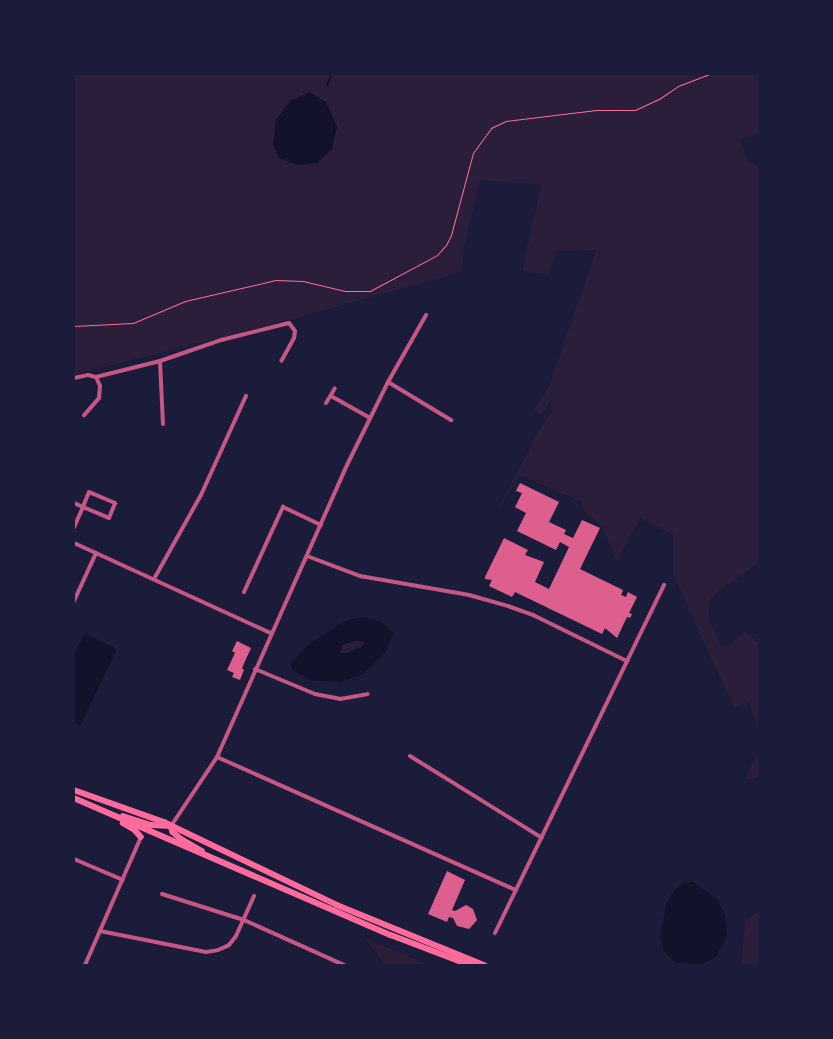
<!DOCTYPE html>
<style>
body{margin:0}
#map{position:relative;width:833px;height:1039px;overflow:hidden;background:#1b1b3a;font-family:Helvetica,sans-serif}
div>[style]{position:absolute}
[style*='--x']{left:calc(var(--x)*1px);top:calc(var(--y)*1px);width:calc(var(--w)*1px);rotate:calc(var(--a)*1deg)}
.green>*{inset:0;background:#2a1e3b}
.water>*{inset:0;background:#12122b}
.stream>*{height:2px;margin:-1px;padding:0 1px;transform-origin:1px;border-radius:1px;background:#12122b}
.building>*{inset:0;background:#dd5f8e}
.path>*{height:1px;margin:-0.5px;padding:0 0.5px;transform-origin:0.5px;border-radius:0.5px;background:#ff6b9d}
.minor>*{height:4px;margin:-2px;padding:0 2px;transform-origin:2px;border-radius:2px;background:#c65784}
.primary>*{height:5.5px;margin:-2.75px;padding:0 2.75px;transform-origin:2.75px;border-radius:2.75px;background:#ff6b9d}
span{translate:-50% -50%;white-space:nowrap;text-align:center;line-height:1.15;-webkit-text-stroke:4px #1b1b3a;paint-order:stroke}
.frame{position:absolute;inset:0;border:75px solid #1b1b3a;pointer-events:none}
</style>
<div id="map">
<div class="green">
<div style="clip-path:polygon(74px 74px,759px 74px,759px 133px,740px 140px,748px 162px,759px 166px,759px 563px,721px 589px,709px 601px,709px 619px,723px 649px,745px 632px,759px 643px,759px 735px,749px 701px,734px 708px,673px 574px,673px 535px,640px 518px,617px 562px,602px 526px,584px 512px,582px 502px,520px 475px,496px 513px,539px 430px,553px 411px,550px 403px,541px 414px,533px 411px,549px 387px,596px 250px,556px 251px,549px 275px,522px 271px,541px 185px,480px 180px,464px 247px,462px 272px,296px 318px,74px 375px)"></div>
<div style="clip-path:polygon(362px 640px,364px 643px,361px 647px,347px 653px,340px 653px,342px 645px,350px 641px)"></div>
<div style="clip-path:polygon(759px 736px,759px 778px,745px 779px,758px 753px)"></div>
<div style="clip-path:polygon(759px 911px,759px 965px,741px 965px,745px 921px)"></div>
<div style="clip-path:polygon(364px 938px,430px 965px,386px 965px)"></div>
</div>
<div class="water">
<div style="clip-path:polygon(310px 92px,326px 102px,337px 127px,332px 149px,317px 163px,297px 165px,279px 158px,273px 144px,276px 120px,290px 101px)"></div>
<div style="clip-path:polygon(evenodd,364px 617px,379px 621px,394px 633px,385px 653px,363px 674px,341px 682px,311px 680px,292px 670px,291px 663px,307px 646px,340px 624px,352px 619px,364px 617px,358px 640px,364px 643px,361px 647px,347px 653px,340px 653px,342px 645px,358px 640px)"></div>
<div style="clip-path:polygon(85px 634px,117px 649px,80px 726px,74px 723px,74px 653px)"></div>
<div style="clip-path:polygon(693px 882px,716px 898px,725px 915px,727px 936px,716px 957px,701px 965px,675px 962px,664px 951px,660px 938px,666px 905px,674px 891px,683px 883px)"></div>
</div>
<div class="stream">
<div style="--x:327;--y:85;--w:12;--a:-66"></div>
</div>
<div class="building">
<div style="clip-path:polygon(520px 483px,559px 502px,549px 522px,566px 530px,564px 534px,573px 538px,582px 520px,600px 528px,580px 569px,623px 590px,621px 595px,626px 597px,628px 592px,637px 597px,629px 613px,632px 614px,630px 618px,627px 617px,617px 638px,605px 628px,602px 634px,515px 592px,512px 597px,489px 586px,492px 580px,485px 579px,485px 577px,504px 538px,528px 550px,525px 555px,544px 562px,535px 582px,549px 589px,569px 547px,560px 542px,556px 550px,517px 531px,526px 513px,515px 507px,522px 493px,516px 491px)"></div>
<div style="clip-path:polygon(237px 641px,251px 648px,242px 668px,244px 670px,240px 680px,232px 677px,234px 673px,227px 670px,235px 653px,232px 651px)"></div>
<div style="clip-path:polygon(447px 871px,465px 880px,452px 910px,455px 911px,466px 905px,473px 909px,477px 920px,469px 929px,457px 926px,453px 918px,449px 917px,447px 922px,428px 914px)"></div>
</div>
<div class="path">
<div style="--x:74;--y:326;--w:59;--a:-2.9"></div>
<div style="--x:133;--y:323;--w:56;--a:-22.9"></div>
<div style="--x:185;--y:301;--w:93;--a:-13"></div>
<div style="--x:276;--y:280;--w:27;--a:2"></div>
<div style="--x:303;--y:281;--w:43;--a:13.4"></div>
<div style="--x:345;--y:291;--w:25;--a:0"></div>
<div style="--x:370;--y:291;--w:76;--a:-28.2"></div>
<div style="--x:437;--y:255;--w:13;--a:-48"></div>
<div style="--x:446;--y:245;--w:11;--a:-63"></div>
<div style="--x:451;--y:235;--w:85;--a:-75"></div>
<div style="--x:473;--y:153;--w:31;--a:-54"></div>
<div style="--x:491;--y:128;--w:17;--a:-25"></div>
<div style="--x:506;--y:121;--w:91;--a:-7"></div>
<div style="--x:596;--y:110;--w:39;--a:0"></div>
<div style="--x:635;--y:110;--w:26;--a:-25"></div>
<div style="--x:659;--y:99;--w:23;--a:-34"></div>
<div style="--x:678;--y:86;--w:33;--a:-21"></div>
</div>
<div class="minor">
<div style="--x:160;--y:361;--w:63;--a:87.3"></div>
<div style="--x:96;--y:377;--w:66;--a:-14"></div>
<div style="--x:160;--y:361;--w:65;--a:-19"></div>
<div style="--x:221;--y:340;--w:70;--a:-14"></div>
<div style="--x:289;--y:323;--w:10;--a:53"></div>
<div style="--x:295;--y:331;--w:7;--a:98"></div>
<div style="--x:294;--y:338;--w:26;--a:119"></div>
<div style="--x:74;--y:378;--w:14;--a:-12"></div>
<div style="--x:88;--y:375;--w:8;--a:14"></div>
<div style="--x:96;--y:377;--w:10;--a:66"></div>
<div style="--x:100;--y:386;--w:12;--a:95"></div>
<div style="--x:99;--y:398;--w:23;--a:131"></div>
<div style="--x:388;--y:382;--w:74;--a:31.1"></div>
<div style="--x:331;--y:396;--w:45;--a:29.4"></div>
<div style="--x:326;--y:403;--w:17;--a:-59"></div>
<div style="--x:74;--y:503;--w:10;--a:24"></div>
<div style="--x:83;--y:507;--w:28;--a:23"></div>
<div style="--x:109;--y:518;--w:16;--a:-68"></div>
<div style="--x:115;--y:503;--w:28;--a:-157"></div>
<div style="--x:89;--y:492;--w:16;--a:112"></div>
<div style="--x:83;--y:507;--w:22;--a:114"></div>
<div style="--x:74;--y:543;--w:217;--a:24.6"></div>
<div style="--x:307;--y:556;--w:57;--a:20.7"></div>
<div style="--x:360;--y:576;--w:111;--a:9.9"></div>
<div style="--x:469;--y:595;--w:41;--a:15.8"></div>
<div style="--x:508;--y:606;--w:27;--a:20"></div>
<div style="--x:533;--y:615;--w:105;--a:26.1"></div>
<div style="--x:154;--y:579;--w:96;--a:-60.8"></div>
<div style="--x:201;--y:495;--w:109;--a:-65.6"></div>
<div style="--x:244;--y:592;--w:94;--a:-65.4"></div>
<div style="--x:283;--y:507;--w:42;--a:25.3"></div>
<div style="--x:74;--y:601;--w:53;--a:-65.4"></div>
<div style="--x:255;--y:669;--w:65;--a:22.6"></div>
<div style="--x:315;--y:694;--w:25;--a:11"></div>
<div style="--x:340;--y:699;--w:28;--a:-10"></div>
<div style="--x:410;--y:756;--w:155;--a:31.8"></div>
<div style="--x:217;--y:757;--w:327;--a:24"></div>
<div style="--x:171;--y:826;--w:83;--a:-56.3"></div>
<div style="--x:217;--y:757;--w:320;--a:-66"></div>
<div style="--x:347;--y:465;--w:93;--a:-63.7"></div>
<div style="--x:388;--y:382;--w:77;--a:-60.4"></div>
<div style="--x:74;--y:859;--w:53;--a:23.2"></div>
<div style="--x:162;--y:894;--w:86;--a:17.6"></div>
<div style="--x:244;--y:920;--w:110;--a:24.2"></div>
<div style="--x:100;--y:931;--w:108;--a:11.2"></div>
<div style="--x:206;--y:952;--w:12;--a:-9"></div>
<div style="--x:218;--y:950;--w:12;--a:-24"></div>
<div style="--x:229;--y:945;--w:11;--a:-52"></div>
<div style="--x:236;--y:936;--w:44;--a:-65.8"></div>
<div style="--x:495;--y:933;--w:387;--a:-64.1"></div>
<div style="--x:85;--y:965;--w:140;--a:-66.4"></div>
</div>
<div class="primary">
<div style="--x:74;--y:790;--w:96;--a:19.6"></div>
<div style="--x:164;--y:822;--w:192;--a:25.6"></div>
<div style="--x:337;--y:905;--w:159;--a:22.2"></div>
<div style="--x:74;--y:798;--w:345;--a:23.4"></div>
<div style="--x:391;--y:935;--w:85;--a:20.8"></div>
<div style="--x:123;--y:816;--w:29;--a:18"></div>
<div style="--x:151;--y:825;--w:20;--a:3"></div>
<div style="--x:171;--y:826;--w:6;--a:72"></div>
<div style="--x:173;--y:832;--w:11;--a:41"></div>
<div style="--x:181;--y:839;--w:24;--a:30"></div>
<div style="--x:123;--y:823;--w:14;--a:30"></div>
<div style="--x:135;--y:830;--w:9;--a:49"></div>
</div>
<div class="frame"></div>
</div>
